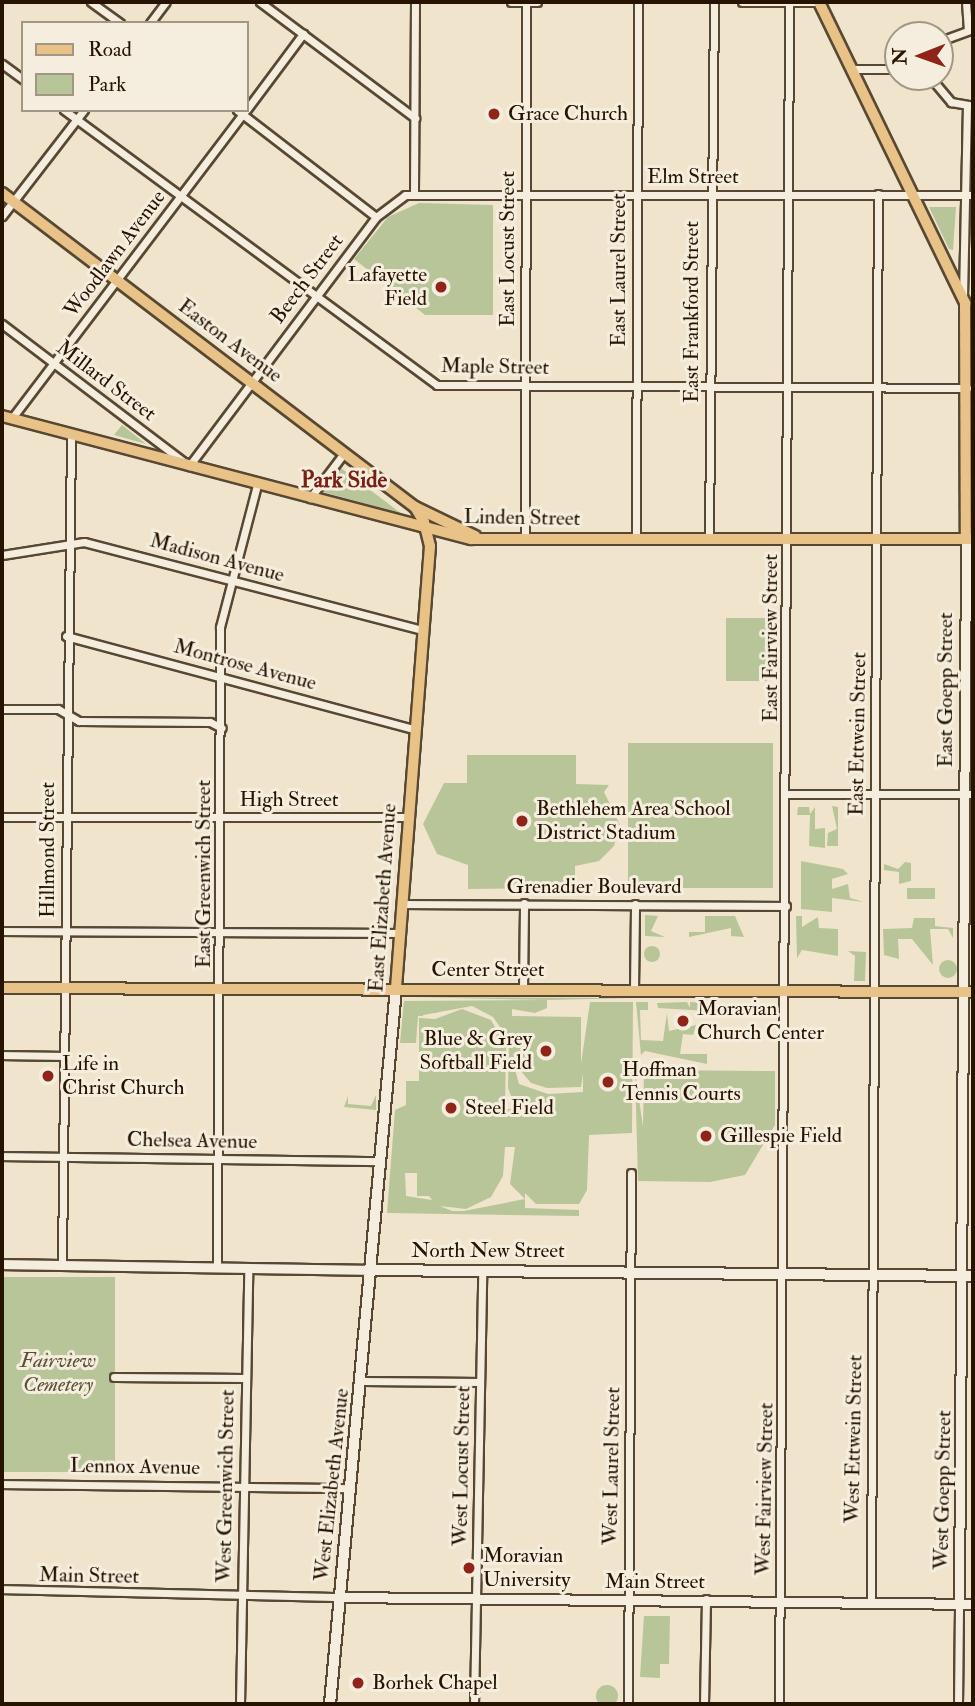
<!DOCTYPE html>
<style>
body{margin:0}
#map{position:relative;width:975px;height:1706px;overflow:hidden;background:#f0e5cc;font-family:"IM FELL Double Pica",serif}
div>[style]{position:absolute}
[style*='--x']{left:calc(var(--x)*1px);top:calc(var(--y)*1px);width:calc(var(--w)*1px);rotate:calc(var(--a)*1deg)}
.green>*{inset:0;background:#b7c599;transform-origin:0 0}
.round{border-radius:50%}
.roads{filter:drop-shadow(2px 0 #584833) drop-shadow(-2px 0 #584833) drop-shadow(0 2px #584833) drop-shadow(0 -2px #584833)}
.minor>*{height:7px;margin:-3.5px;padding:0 3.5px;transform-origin:3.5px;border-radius:3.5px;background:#f5eede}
.tertiary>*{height:9px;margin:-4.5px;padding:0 4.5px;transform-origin:4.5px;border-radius:4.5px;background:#f5eede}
.secondary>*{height:10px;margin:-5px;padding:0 5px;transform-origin:5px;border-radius:5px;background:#f5eede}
.primary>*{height:10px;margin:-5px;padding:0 5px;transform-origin:5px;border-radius:5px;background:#e8c286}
.dots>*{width:19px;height:19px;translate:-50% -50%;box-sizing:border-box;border:4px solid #f5eede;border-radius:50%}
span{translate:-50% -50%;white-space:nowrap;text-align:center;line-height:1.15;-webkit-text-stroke:6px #f5eede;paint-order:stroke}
.poi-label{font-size:21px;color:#261300}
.left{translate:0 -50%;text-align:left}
.right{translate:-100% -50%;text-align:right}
.street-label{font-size:21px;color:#261300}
.park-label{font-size:21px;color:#595136;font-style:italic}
.neighbourhood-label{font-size:23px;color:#7a1f14;font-weight:700}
.frame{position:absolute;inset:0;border:4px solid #261300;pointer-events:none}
.legend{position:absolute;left:21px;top:21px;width:228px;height:91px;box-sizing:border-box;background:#f5eede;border:2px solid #a29685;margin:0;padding:9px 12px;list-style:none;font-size:21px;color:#261300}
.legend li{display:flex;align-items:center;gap:14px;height:35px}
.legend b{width:35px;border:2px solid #a29685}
.north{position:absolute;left:884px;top:21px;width:70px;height:70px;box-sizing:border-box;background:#f5eede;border:2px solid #a29685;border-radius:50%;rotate:269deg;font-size:19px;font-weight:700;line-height:28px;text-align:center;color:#261300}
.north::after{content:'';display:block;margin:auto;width:24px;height:32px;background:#8f2418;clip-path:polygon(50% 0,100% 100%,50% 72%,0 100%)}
</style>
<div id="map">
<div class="green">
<div style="clip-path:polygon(419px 203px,493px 205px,493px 315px,425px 315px,354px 259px,388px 217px)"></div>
<div style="clip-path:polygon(929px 207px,956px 207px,953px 250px,949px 249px)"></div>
<div style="clip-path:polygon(122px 425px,146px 444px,114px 435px)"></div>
<div style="clip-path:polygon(341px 468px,402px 514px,323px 492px)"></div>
<div style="left:726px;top:618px;width:41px;height:63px"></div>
<div style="left:628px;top:743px;width:145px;height:145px"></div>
<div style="clip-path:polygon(467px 755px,576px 755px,576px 784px,609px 785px,604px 792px,620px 825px,614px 846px,599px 861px,575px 866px,575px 888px,468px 889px,468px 865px,437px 854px,423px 824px,444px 783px,467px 783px)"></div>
<div style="clip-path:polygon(832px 806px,838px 807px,838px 846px,827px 846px,828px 833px,837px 829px)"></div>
<div style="clip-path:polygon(798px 807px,809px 807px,810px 814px,815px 807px,815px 829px,825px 828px,825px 848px,809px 846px,810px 815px,797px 815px)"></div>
<div style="clip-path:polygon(801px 861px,843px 869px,848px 874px,832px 879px,832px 889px,848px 884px,850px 898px,864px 902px,832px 898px,832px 912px,801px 909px)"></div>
<div style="clip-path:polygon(905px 862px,911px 863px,911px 881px,899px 884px,899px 872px,884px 870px,884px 864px,898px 869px)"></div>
<div style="left:907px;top:888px;width:28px;height:11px"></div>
<div style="clip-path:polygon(645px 915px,658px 916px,651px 931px,665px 937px,645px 936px)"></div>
<div style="clip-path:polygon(705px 916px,735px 916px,744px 937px,731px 936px,731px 928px,689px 937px,689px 932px,705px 932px)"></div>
<div style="clip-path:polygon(796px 916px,802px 916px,802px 927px,818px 917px,819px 928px,838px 929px,838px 956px,802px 950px,797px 958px)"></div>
<div style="clip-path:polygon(914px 918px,935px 918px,935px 926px,953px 928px,953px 938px,948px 929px,930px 929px,933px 965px,912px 939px,898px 939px,899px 959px,884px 955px,883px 929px,912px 928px)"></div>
<div class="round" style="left:644px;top:946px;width:16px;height:16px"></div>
<div style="clip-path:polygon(848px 951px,866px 952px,865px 981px,854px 981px,855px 956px)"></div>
<div class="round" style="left:939px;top:960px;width:18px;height:18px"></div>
<div style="clip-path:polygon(evenodd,411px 997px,631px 998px,547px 1000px,547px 1008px,535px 1013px,512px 1009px,512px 1016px,581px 1017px,581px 1064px,590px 1002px,633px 1002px,632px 1133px,589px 1135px,587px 1190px,579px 1204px,536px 1204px,525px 1193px,525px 1208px,579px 1210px,579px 1216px,387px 1213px,395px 1110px,406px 1105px,406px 1081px,419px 1081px,419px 1018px,435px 1019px,462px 1009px,491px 1020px,506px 1047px,505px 1109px,516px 1109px,508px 1088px,509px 1040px,493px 1017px,472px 1006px,418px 1016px,416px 1043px,400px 1043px,404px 1001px,546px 1000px,411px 997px,513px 1062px,531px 1083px,547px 1088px,581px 1087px,583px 1074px,583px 1092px,548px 1094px,519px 1084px,513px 1062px,411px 997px,505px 1147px,515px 1147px,510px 1184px,525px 1199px,464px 1211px,452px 1211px,440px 1206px,466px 1209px,491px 1197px,503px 1176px,505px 1147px,411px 997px,417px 1173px,417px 1196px,429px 1196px,432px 1200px,406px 1196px,405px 1173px,417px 1173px)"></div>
<div style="clip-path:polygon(636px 1002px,648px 1002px,648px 1010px,640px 1010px,641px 1040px,663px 1041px,667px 1013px,669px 1031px,696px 1025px,693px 1035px,683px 1034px,680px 1054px,707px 1054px,707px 1064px,645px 1051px,641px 1055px)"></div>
<div style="clip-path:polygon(687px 1002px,690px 1008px,690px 1002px,708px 1003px,708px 1011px,658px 1008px,657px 1003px)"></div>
<div style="clip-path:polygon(644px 1070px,775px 1071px,775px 1125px,745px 1175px,710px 1182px,638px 1181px,635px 1071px,643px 1127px)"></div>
<div style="clip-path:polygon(348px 1096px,348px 1104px,371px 1106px,376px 1095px,376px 1110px,344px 1107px)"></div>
<div style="left:2px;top:1277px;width:113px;height:195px"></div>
<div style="clip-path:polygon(644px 1616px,670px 1616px,669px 1664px,660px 1664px,660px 1678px,640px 1677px)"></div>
<div class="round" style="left:596px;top:1685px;width:22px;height:22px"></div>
</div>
<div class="roads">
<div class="minor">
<div style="--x:91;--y:2;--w:36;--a:36"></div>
<div style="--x:260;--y:2;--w:194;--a:36.8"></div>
<div style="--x:511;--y:2;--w:26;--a:0"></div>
<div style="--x:742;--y:2;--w:77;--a:0"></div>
<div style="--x:966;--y:2;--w:28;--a:86"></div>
<div style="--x:150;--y:23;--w:26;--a:-53"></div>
<div style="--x:940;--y:41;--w:35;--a:-20"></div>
<div style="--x:2;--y:64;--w:26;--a:36"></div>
<div style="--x:852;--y:69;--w:46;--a:0"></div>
<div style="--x:930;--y:77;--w:33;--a:50"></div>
<div style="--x:951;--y:102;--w:22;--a:10"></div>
<div style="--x:247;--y:109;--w:94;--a:-53.3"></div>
<div style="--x:64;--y:110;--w:463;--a:36.4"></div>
<div style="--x:437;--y:385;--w:530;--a:0.32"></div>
<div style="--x:237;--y:110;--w:175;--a:37.6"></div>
<div style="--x:414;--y:193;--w:191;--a:-89.7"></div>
<div style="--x:2;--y:216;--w:134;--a:-52.3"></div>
<div style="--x:963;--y:296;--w:190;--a:-88.8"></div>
<div style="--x:2;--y:324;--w:235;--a:37.2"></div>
<div style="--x:189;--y:466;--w:311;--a:-53.1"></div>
<div style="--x:376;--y:217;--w:36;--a:-37"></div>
<div style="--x:405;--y:195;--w:568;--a:0"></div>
<div style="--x:12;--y:418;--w:387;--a:-52.8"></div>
<div style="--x:310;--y:498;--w:56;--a:-52.9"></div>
<div style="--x:525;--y:539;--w:537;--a:-89.89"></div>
<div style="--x:636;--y:539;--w:537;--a:-89.79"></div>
<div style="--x:709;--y:539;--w:537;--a:-89.47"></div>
<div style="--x:2;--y:555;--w:83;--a:-9"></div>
<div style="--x:84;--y:542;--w:349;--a:14.6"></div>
<div style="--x:66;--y:636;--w:360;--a:15"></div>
<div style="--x:2;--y:709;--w:56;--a:0"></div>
<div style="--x:58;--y:709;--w:24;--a:30"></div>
<div style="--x:79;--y:721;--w:131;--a:0.4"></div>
<div style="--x:210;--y:722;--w:13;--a:27"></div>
<div style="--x:787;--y:794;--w:186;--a:0"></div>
<div style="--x:2;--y:817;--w:406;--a:0"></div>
<div style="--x:402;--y:904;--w:384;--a:0.3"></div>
<div style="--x:2;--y:931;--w:397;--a:0.3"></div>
<div style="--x:523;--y:989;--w:86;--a:-89.3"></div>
<div style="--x:634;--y:990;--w:86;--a:-89.3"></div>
<div style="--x:2;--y:1055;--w:61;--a:0.9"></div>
<div style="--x:2;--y:1156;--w:379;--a:0.8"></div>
<div style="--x:62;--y:1265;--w:829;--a:-89.38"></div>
<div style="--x:217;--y:1268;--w:641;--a:-89.73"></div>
<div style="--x:220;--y:627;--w:147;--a:-75.4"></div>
<div style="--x:114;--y:1377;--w:131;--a:0.4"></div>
<div style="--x:362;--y:1381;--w:118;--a:0.5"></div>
<div style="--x:2;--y:1484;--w:349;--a:0.7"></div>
<div style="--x:2;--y:1589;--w:339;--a:1.4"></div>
<div style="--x:871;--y:1602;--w:1408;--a:-89.72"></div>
<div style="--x:240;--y:1704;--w:435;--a:-88.9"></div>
<div style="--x:474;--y:1704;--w:434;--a:-88.9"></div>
<div style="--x:628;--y:1704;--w:531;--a:-89.68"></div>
<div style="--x:704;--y:1704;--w:105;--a:-88.9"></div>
<div style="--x:779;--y:1704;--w:1702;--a:-89.66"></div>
<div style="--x:958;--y:1704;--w:100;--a:-89.4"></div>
</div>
<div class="tertiary">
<div style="--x:2;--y:1264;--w:370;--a:0.9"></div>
<div style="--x:341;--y:1597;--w:632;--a:0.63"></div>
<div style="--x:959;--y:1604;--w:1065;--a:-89.62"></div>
</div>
<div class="secondary">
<div style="--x:372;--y:1270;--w:601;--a:0.57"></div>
<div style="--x:330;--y:1704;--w:718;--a:-84.73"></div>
</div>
<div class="primary">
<div style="--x:819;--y:2;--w:335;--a:64.1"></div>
<div style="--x:965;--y:303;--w:236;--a:89.8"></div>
<div style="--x:2;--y:193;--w:519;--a:37.25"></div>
<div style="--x:415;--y:507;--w:17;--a:59"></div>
<div style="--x:424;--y:522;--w:25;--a:76"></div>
<div style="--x:430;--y:546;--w:444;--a:94.4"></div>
<div style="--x:2;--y:416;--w:485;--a:14.7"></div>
<div style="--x:471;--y:539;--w:502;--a:0"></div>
<div style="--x:415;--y:507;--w:67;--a:25.8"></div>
<div style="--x:2;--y:988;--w:971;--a:0.24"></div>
</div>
</div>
<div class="dots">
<div style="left:494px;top:114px;background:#8f2418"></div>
<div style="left:441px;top:287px;background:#8f2418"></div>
<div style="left:522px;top:821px;background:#8f2418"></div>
<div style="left:683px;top:1021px;background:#8f2418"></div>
<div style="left:546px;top:1051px;background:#8f2418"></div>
<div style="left:48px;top:1076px;background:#8f2418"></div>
<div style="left:608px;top:1082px;background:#8f2418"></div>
<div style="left:451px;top:1108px;background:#8f2418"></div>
<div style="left:706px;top:1136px;background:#8f2418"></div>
<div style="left:469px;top:1568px;background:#8f2418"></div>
<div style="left:358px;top:1683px;background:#8f2418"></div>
</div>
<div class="poi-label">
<span class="left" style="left:508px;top:114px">Grace Church</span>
<span class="right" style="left:427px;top:287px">Lafayette<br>Field</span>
<span class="left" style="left:536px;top:821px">Bethlehem Area School<br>District Stadium</span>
<span class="left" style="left:697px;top:1021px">Moravian<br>Church Center</span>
<span class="right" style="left:532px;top:1051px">Blue &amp; Grey<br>Softball Field</span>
<span class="left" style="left:62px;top:1076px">Life in<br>Christ Church</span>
<span class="left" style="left:622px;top:1082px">Hoffman<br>Tennis Courts</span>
<span class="left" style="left:465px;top:1108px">Steel Field</span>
<span class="left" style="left:720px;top:1136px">Gillespie Field</span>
<span class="left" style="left:483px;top:1568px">Moravian<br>University</span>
<span class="left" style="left:372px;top:1683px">Borhek Chapel</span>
</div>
<div class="street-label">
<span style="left:693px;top:177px">Elm Street</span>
<span style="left:508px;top:249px;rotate:-90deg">East Locust Street</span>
<span style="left:115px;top:254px;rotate:-53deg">Woodlawn Avenue</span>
<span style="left:619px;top:270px;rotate:-90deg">East Laurel Street</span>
<span style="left:307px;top:279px;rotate:-53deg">Beech Street</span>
<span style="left:692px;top:312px;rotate:-90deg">East Frankford Street</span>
<span style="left:230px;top:341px;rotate:37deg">Easton Avenue</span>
<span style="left:495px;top:367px;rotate:1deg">Maple Street</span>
<span style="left:106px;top:381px;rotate:37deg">Millard Street</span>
<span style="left:522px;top:518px;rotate:1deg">Linden Street</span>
<span style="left:217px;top:558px;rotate:15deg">Madison Avenue</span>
<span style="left:771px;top:638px;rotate:-90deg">East Fairview Street</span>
<span style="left:245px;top:665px;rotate:15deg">Montrose Avenue</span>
<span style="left:946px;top:690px;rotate:-90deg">East Goepp Street</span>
<span style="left:858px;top:734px;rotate:-89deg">East Ettwein Street</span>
<span style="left:289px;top:800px">High Street</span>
<span style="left:48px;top:850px;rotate:-90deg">Hillmond Street</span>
<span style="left:204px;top:874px;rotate:-90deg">East Greenwich Street</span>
<span style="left:594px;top:887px">Grenadier Boulevard</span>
<span style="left:383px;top:898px;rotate:-86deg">East Elizabeth Avenue</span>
<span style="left:488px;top:970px">Center Street</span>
<span style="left:192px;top:1141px;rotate:1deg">Chelsea Avenue</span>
<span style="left:488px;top:1251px">North New Street</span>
<span style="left:854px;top:1439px;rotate:-89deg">West Ettwein Street</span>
<span style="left:462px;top:1466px;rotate:-89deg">West Locust Street</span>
<span style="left:612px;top:1466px;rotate:-89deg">West Laurel Street</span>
<span style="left:135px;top:1467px;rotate:1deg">Lennox Avenue</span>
<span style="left:332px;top:1485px;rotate:-84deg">West Elizabeth Avenue</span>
<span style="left:226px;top:1486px;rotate:-89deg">West Greenwich Street</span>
<span style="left:765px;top:1489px;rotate:-89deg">West Fairview Street</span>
<span style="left:943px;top:1490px;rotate:-89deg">West Goepp Street</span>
<span style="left:89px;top:1576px;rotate:1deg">Main Street</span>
<span style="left:655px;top:1582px">Main Street</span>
</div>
<div class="park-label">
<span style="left:58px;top:1373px">Fairview<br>Cemetery</span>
</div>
<div class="neighbourhood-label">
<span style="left:344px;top:480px">Park Side</span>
</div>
<div class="frame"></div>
<ul class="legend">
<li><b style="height:9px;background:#e8c286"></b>Road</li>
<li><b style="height:19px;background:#b7c599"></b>Park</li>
</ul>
<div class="north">N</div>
</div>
